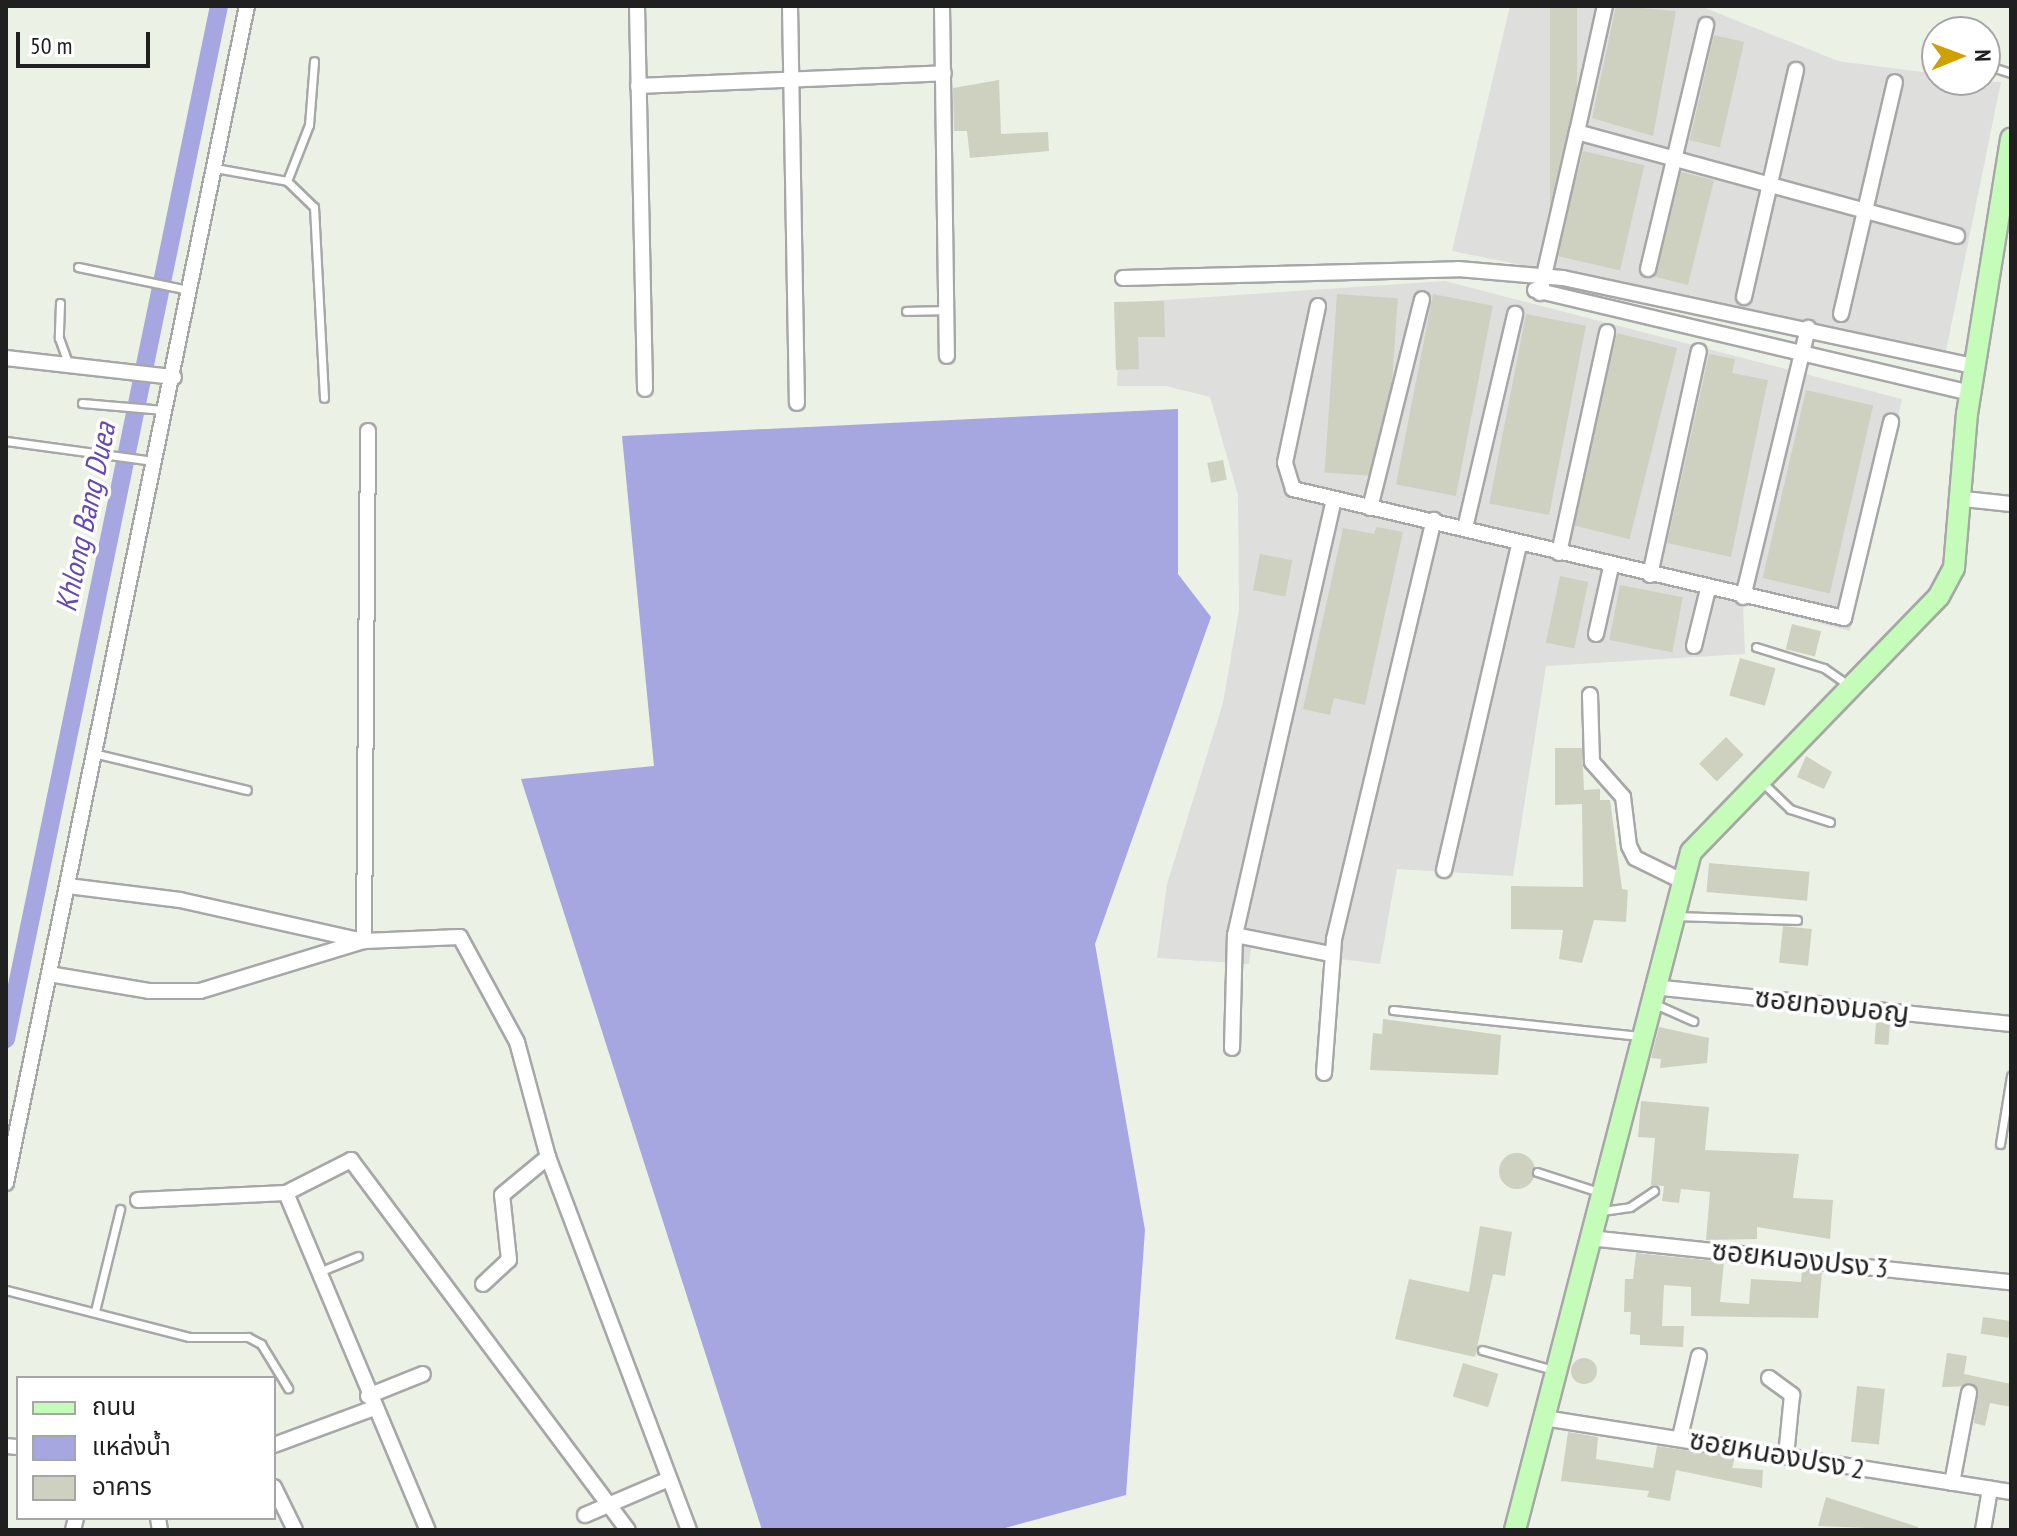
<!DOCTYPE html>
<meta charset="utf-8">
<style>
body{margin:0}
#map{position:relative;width:2017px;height:1536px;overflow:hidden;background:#ecf1e6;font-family:"PT Sans Narrow","Noto Sans Thai",sans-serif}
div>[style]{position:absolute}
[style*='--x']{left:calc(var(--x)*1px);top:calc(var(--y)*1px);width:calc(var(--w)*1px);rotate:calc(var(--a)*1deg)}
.residential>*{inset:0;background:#dededd}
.water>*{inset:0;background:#a6a6e0}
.canal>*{height:18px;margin:-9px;padding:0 9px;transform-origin:9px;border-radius:9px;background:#a6a6e0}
.building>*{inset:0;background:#ced1bf;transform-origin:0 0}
.round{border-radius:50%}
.roads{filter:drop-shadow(2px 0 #a7a7a7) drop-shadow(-2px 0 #a7a7a7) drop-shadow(0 2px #a7a7a7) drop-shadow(0 -2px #a7a7a7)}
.lane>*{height:7px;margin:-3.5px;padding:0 3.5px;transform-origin:3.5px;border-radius:3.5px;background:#fff}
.street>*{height:14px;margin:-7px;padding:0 7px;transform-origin:7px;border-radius:7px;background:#fff}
.secondary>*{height:20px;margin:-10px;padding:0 10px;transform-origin:10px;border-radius:10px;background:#c6fcba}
span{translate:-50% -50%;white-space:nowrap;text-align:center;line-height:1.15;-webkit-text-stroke:7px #fff;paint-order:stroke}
.street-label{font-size:28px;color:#202020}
.water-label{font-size:30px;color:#6448b4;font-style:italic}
.frame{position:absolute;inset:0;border:8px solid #202020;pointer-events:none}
.legend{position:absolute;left:16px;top:1376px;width:260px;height:144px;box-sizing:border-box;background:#fff;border:2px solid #a6a6a6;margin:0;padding:10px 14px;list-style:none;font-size:24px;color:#202020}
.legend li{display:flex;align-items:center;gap:16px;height:40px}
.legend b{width:40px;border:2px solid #a6a6a6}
.north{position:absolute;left:1921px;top:16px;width:80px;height:80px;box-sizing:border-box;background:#fff;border:2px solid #a6a6a6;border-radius:50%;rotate:89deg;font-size:22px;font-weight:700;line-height:32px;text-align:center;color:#202020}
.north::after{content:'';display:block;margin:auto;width:28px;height:36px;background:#d09f00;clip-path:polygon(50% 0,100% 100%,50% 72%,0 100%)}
.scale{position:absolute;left:16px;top:32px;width:134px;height:36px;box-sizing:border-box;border:4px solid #202020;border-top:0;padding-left:10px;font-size:24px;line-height:28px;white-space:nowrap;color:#202020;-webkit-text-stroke:6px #fff;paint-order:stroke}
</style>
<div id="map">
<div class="residential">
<div style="clip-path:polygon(1510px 6px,1700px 6px,1838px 61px,1937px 74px,1937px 80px,2001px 82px,1946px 351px,1452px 251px)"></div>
<div style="clip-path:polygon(1445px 281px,1902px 399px,1850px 631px,1743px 603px,1745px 654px,1546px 666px,1513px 876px,1397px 869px,1380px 964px,1251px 948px,1249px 964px,1157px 958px,1167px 884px,1223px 703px,1239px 610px,1238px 495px,1210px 397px,1166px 386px,1117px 386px,1120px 303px)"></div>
</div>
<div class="water">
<div style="clip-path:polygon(1178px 409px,1178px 574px,1211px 617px,1095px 944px,1145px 1230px,1126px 1495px,998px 1530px,762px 1530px,521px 779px,654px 766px,622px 436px)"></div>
</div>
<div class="canal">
<div style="--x:6;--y:1039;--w:1055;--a:-78.35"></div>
</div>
<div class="building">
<div style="left:1550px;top:6px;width:27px;height:243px"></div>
<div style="clip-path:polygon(1616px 6px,1676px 11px,1653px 136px,1592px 118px)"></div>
<div style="left:1714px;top:35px;width:31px;height:108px;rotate:13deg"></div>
<div style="clip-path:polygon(999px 80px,1001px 134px,1048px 132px,1049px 151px,970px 158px,967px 131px,954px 131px,953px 88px)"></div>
<div style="left:1583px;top:151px;width:63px;height:108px;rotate:13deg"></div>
<div style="left:1681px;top:172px;width:34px;height:108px;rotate:14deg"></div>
<div style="left:1337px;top:294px;width:61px;height:179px;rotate:4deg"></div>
<div style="left:1433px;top:294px;width:61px;height:194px;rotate:11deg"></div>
<div style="clip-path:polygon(1164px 301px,1165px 337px,1138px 337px,1139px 369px,1116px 370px,1114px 302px)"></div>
<div style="left:1526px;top:314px;width:61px;height:193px;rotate:11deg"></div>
<div style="left:1617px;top:333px;width:62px;height:197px;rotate:14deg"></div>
<div style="clip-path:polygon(1709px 354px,1735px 359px,1732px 373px,1768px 380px,1731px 557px,1667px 543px)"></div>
<div style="left:1806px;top:390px;width:69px;height:193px;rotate:13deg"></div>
<div style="left:1223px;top:460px;width:20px;height:16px;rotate:79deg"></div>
<div style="clip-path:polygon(1376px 527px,1403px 532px,1365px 705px,1334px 698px,1330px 715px,1303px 709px,1343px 528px,1374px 534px)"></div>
<div style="left:1260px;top:554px;width:33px;height:37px;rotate:11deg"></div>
<div style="left:1560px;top:576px;width:29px;height:68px;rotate:12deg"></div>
<div style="left:1620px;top:585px;width:64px;height:56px;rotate:11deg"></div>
<div style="left:1792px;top:624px;width:30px;height:26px;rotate:14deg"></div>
<div style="left:1740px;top:658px;width:37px;height:39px;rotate:16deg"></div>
<div style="left:1726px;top:737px;width:25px;height:38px;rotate:45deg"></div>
<div style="clip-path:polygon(1555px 748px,1582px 748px,1584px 790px,1600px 789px,1600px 800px,1610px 800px,1622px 889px,1628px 890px,1626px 922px,1594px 920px,1582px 963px,1559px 959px,1563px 930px,1511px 929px,1511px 886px,1583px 887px,1582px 804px,1555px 805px)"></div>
<div style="clip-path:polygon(1806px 756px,1832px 772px,1824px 789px,1797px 777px)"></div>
<div style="left:1709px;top:863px;width:101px;height:29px;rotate:5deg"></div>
<div style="left:1783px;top:926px;width:29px;height:37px;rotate:6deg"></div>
<div style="clip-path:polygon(1383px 1019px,1501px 1035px,1498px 1075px,1370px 1070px,1373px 1033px,1382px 1034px)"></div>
<div style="left:1876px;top:1022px;width:14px;height:22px;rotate:4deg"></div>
<div style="clip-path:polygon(1659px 1027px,1709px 1038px,1707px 1063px,1660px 1068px,1661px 1059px,1651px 1058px)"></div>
<div style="clip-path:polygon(1641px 1101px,1709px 1107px,1705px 1150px,1799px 1154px,1793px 1198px,1833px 1200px,1830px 1239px,1757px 1227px,1757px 1239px,1706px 1240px,1710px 1192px,1681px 1189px,1679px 1203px,1662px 1201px,1664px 1186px,1651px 1185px,1655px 1138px,1638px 1137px)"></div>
<div class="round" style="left:1499px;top:1153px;width:36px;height:36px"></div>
<div style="clip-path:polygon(1480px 1226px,1512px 1232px,1505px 1276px,1493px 1274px,1475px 1357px,1395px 1339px,1409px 1279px,1469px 1292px)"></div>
<div style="clip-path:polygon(1636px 1253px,1724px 1262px,1720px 1302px,1749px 1304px,1751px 1279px,1801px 1282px,1802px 1270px,1822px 1272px,1818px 1318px,1691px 1316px,1691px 1287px,1664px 1285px,1662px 1326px,1684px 1326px,1683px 1347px,1640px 1345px,1640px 1335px,1630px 1334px,1631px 1312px,1624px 1312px,1625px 1279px,1633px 1279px)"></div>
<div style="left:1983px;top:1317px;width:28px;height:17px;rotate:8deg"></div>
<div style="clip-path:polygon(1947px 1353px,1967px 1356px,1964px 1374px,2011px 1384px,2011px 1407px,1990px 1403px,1985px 1426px,1974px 1423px,1976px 1386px,1942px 1387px)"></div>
<div class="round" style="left:1571px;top:1358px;width:26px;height:26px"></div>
<div style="left:1463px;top:1363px;width:37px;height:35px;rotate:17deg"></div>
<div style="left:1857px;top:1386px;width:28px;height:56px;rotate:6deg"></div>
<div style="clip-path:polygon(1568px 1432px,1598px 1437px,1596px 1459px,1653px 1468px,1657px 1446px,1735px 1458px,1732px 1468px,1763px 1470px,1762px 1488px,1676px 1470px,1670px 1501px,1647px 1497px,1649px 1491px,1561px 1481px)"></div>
<div style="clip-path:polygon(1826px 1497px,1918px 1527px,1918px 1530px,1818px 1526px)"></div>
</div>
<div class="roads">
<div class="lane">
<div style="--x:1992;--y:67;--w:20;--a:18"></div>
<div style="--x:215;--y:168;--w:73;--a:10.2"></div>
<div style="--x:287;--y:181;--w:37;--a:44"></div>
<div style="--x:314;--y:207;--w:191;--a:87"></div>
<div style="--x:287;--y:181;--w:60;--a:-68.6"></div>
<div style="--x:309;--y:125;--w:64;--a:-85.5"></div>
<div style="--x:78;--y:267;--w:112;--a:11.8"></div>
<div style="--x:60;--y:303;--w:35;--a:92"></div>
<div style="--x:59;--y:338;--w:29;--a:70"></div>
<div style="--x:906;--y:311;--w:41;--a:-1.4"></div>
<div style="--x:82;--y:403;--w:82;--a:4.9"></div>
<div style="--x:6;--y:441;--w:149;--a:7.7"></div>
<div style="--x:1756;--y:647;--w:71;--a:17.2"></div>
<div style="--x:1824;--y:668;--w:32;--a:35"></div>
<div style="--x:97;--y:754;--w:154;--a:13.5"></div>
<div style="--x:1762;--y:782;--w:39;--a:44"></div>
<div style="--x:1790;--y:809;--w:42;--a:18"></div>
<div style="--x:1678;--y:916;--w:119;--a:1.9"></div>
<div style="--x:1655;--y:1004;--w:42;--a:24.1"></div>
<div style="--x:1393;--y:1010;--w:248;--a:6"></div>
<div style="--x:2000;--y:1144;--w:69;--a:-80.8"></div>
<div style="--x:1537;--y:1172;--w:65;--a:17.9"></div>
<div style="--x:1602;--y:1211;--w:28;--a:-8"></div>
<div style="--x:1630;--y:1207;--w:29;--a:-34"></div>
<div style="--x:319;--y:1272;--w:42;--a:-22.3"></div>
<div style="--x:6;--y:1290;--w:189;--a:14.4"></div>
<div style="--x:189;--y:1337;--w:59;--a:0"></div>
<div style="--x:248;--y:1337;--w:15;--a:28"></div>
<div style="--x:261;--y:1344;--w:52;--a:58.5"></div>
<div style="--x:95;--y:1311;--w:105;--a:-76.2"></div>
<div style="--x:1482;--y:1350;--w:74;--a:15.7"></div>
</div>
<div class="street">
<div style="--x:637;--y:6;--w:383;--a:88.8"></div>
<div style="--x:790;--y:6;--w:397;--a:89"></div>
<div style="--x:942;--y:6;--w:350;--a:89.2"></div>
<div style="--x:638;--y:86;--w:306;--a:-2.4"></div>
<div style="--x:1577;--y:132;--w:129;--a:-77.5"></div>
<div style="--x:1648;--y:269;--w:251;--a:-76.6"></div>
<div style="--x:1123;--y:278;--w:335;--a:-1.5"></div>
<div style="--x:1458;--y:269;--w:105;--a:4.9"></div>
<div style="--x:1563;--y:278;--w:420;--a:12.1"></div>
<div style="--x:1535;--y:290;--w:447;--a:13.3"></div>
<div style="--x:1540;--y:293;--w:165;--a:-77.1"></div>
<div style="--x:1577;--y:132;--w:394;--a:15.3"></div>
<div style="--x:1744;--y:297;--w:233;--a:-77.1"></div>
<div style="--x:1318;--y:306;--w:160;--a:101.9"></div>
<div style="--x:1285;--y:463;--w:27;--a:73"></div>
<div style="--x:1293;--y:489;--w:566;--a:13.18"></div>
<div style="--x:1844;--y:618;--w:202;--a:-76.5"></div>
<div style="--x:1841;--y:314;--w:238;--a:-76.9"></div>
<div style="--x:6;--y:358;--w:169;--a:6.5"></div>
<div style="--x:1964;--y:499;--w:47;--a:6.1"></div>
<div style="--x:1370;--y:508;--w:215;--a:-76"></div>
<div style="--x:1465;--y:528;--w:220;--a:-76.8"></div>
<div style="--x:1559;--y:553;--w:226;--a:-77.7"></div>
<div style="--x:1650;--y:575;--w:229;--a:-77.7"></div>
<div style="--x:1743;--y:597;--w:277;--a:-76.4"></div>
<div style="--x:1596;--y:634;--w:69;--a:-77.4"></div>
<div style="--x:1694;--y:646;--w:59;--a:-76.2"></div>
<div style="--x:1590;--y:695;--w:67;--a:88.3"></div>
<div style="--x:1592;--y:762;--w:47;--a:48.5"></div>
<div style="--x:1623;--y:797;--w:49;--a:83"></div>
<div style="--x:1629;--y:846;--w:13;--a:63"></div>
<div style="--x:1635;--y:858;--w:50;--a:26.1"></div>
<div style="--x:1444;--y:870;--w:335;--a:-77"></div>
<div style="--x:68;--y:886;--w:113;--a:7.1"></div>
<div style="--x:180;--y:900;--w:189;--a:12.6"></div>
<div style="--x:364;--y:941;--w:96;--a:-2.4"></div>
<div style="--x:460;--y:937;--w:119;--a:61.5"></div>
<div style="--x:517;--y:1042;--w:119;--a:74.9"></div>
<div style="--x:548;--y:1157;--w:399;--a:69.3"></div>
<div style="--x:1235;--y:935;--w:98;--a:11.2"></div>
<div style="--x:49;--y:974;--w:101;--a:9.6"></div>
<div style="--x:149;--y:991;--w:51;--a:0"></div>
<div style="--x:200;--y:991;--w:171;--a:-17"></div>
<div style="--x:364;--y:941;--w:510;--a:-89.55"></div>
<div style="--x:1653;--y:987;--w:360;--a:5.9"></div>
<div style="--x:1232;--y:1048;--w:113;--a:-88.5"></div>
<div style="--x:1235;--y:935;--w:446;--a:-77.2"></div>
<div style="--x:1324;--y:1073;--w:134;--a:-85.7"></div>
<div style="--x:1334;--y:939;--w:431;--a:-76.6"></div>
<div style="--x:6;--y:1183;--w:1201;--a:-78.43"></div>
<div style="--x:286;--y:1193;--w:366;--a:67.2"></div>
<div style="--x:138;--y:1200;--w:148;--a:-2.7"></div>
<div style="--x:286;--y:1193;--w:73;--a:-26.9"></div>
<div style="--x:351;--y:1160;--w:462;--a:53.2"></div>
<div style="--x:1589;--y:1238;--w:424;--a:6"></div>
<div style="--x:483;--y:1284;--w:35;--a:-43"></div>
<div style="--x:509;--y:1260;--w:65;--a:-96.1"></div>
<div style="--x:502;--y:1195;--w:60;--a:-39.6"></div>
<div style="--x:1769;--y:1378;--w:29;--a:36"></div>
<div style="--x:1792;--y:1395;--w:61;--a:95.6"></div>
<div style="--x:368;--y:1396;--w:59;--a:-21.8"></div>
<div style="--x:1544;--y:1418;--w:473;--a:9"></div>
<div style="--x:1680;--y:1437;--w:83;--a:-76.8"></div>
<div style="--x:274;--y:1445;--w:107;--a:-20.3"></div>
<div style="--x:6;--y:1446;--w:12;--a:5"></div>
<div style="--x:1952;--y:1483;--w:92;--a:-79.3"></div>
<div style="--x:274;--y:1487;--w:48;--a:64"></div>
<div style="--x:585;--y:1515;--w:91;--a:-23.2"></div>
<div style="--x:158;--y:1518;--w:12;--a:81"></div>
<div style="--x:73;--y:1530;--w:12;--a:-76"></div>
<div style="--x:1983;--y:1530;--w:42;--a:-80.3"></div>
</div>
<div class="secondary">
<div style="--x:1515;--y:1530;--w:700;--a:-75.45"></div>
<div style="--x:1691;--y:852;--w:356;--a:-45.9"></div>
<div style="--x:1939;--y:596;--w:32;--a:-62"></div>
<div style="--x:1954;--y:568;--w:155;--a:-85.2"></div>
<div style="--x:1967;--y:414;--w:279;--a:-80.9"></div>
</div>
</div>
<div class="street-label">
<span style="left:1832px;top:1005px;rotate:6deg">ซอยทองมอญ</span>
<span style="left:1800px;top:1259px;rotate:6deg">ซอยหนองปรง 3</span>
<span style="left:1777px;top:1454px;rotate:10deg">ซอยหนองปรง 2</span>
</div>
<div class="water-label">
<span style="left:85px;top:517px;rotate:-78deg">Khlong Bang Duea</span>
</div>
<div class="frame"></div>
<ul class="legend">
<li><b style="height:10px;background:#c6fcba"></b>ถนน</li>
<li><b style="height:22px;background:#a6a6e0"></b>แหล่งน้ำ</li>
<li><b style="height:22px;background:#ced1bf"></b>อาคาร</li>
</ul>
<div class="north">N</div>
<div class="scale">50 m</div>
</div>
